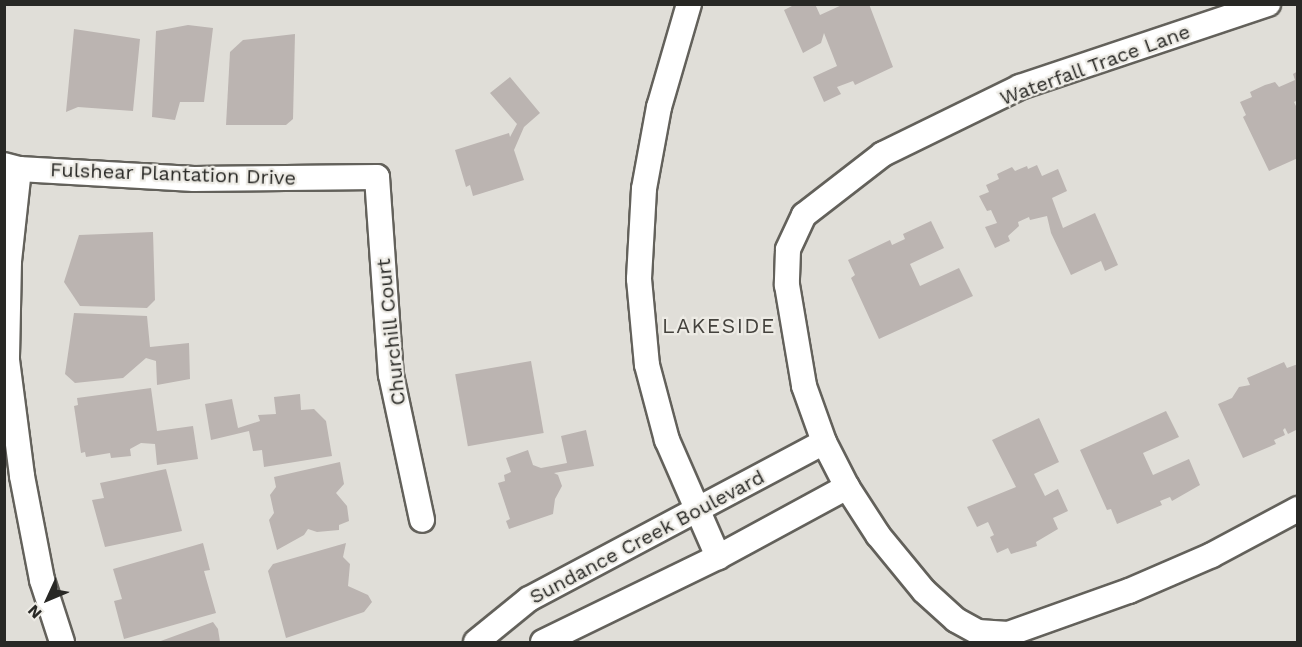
<!DOCTYPE html>
<style>
body{margin:0}
#map{position:relative;width:1302px;height:647px;overflow:hidden;background:#e0ded8;font-family:"Work Sans",sans-serif}
div>[style]{position:absolute}
[style*='--x']{left:calc(var(--x)*1px);top:calc(var(--y)*1px);width:calc(var(--w)*1px);rotate:calc(var(--a)*1deg)}
.building>*{inset:0;background:#bbb4b1;transform-origin:0 0}
.roads{filter:drop-shadow(2px 0 #63615b) drop-shadow(-2px 0 #63615b) drop-shadow(0 2px #63615b) drop-shadow(0 -2px #63615b)}
.minor>*{height:24px;margin:-12px;padding:0 12px;transform-origin:12px;border-radius:12px;background:#fff}
span{translate:-50% -50%;white-space:nowrap;text-align:center;line-height:1.15;-webkit-text-stroke:4.5px #edebe5;paint-order:stroke}
.street-label{font-size:20px;color:#282825}
.neighbourhood-label{font-size:21px;color:#44423d;letter-spacing:1.5px}
.frame{position:absolute;inset:0;border:6px solid #282825;pointer-events:none}
.north{position:absolute;left:18px;top:569px;width:60px;height:60px;-webkit-text-stroke:4px #edebe5;paint-order:stroke;rotate:226deg;font-size:16px;font-weight:700;line-height:24px;text-align:center;color:#282825}
.north::after{content:'';display:block;margin:auto;width:21px;height:27px;background:#282825;clip-path:polygon(50% 0,100% 100%,50% 72%,0 100%)}
</style>
<div id="map">
<div class="building">
<div style="clip-path:polygon(796px 4px,815px 4px,820px 15px,844px 4px,869px 4px,893px 67px,855px 85px,853px 81px,837px 87px,841px 94px,824px 102px,813px 77px,837px 66px,824px 33px,821px 43px,803px 53px,784px 10px)"></div>
<div style="clip-path:polygon(188px 25px,213px 28px,204px 102px,180px 102px,175px 120px,152px 117px,156px 31px)"></div>
<div style="clip-path:polygon(74px 29px,140px 39px,133px 111px,78px 107px,66px 112px)"></div>
<div style="clip-path:polygon(295px 34px,293px 119px,286px 125px,226px 125px,230px 52px,243px 40px)"></div>
<div style="clip-path:polygon(1298px 71px,1298px 100px,1294px 102px,1298px 110px,1298px 158px,1269px 171px,1243px 117px,1246px 115px,1240px 102px,1252px 97px,1250px 92px,1265px 85px,1275px 82px,1279px 87px,1295px 80px,1293px 74px)"></div>
<div style="clip-path:polygon(510px 77px,540px 113px,524px 127px,514px 150px,524px 180px,473px 196px,470px 185px,466px 187px,455px 150px,509px 133px,510px 137px,517px 124px,490px 93px)"></div>
<div style="clip-path:polygon(1037px 165px,1042px 176px,1058px 169px,1067px 191px,1052px 198px,1063px 228px,1095px 213px,1118px 265px,1105px 271px,1101px 261px,1071px 275px,1051px 233px,1047px 216px,1030px 220px,1029px 217px,1018px 222px,1019px 226px,1008px 236px,1010px 241px,995px 248px,985px 227px,997px 223px,991px 210px,987px 211px,979px 196px,989px 192px,986px 185px,999px 179px,997px 174px,1012px 167px,1015px 171px,1027px 166px,1028px 169px)"></div>
<div style="clip-path:polygon(931px 221px,944px 248px,910px 264px,920px 286px,959px 268px,973px 296px,879px 339px,851px 278px,855px 275px,848px 260px,890px 240px,892px 245px,905px 239px,903px 234px)"></div>
<div style="clip-path:polygon(153px 232px,155px 300px,147px 308px,80px 306px,64px 282px,79px 235px)"></div>
<div style="clip-path:polygon(74px 313px,147px 316px,150px 347px,189px 343px,190px 379px,157px 385px,156px 361px,146px 358px,123px 378px,75px 383px,65px 374px)"></div>
<div style="left:531px;top:361px;width:73px;height:77px;rotate:80deg"></div>
<div style="clip-path:polygon(1284px 362px,1287px 368px,1298px 364px,1298px 429px,1288px 434px,1285px 428px,1283px 430px,1285px 435px,1274px 440px,1276px 444px,1243px 458px,1218px 404px,1232px 398px,1239px 387px,1250px 385px,1247px 378px)"></div>
<div style="clip-path:polygon(151px 388px,157px 431px,193px 426px,198px 459px,157px 465px,155px 444px,141px 443px,130px 449px,131px 456px,111px 458px,110px 453px,86px 457px,85px 452px,81px 453px,74px 406px,78px 405px,77px 398px)"></div>
<div style="clip-path:polygon(300px 394px,301px 410px,314px 409px,326px 421px,332px 456px,264px 467px,262px 450px,253px 451px,249px 431px,211px 440px,205px 404px,232px 399px,238px 428px,260px 421px,258px 415px,276px 414px,274px 397px)"></div>
<div style="clip-path:polygon(1166px 411px,1179px 437px,1143px 453px,1153px 475px,1189px 459px,1200px 485px,1172px 501px,1170px 497px,1160px 501px,1162px 505px,1117px 524px,1111px 509px,1107px 510px,1080px 450px)"></div>
<div style="clip-path:polygon(1039px 418px,1059px 462px,1034px 474px,1045px 496px,1058px 489px,1068px 511px,1053px 518px,1058px 529px,1036px 542px,1037px 546px,1011px 554px,1008px 548px,997px 553px,990px 537px,994px 535px,988px 522px,977px 527px,967px 507px,1016px 487px,992px 440px)"></div>
<div style="clip-path:polygon(586px 430px,594px 466px,554px 473px,558px 475px,562px 486px,555px 499px,553px 514px,509px 529px,506px 521px,510px 519px,498px 483px,505px 481px,504px 475px,511px 472px,506px 458px,528px 450px,533px 465px,541px 468px,567px 463px,561px 436px)"></div>
<div style="clip-path:polygon(340px 462px,344px 484px,336px 493px,347px 506px,349px 521px,339px 525px,339px 530px,317px 532px,308px 529px,304px 535px,277px 550px,269px 520px,274px 513px,270px 495px,276px 487px,274px 477px)"></div>
<div style="clip-path:polygon(166px 469px,182px 531px,105px 547px,92px 500px,104px 498px,100px 483px)"></div>
<div style="clip-path:polygon(203px 543px,210px 570px,204px 571px,216px 613px,124px 639px,114px 601px,122px 599px,113px 569px)"></div>
<div style="clip-path:polygon(346px 543px,343px 557px,350px 564px,348px 586px,368px 595px,372px 602px,364px 612px,286px 638px,268px 571px,273px 564px)"></div>
<div style="clip-path:polygon(213px 622px,218px 629px,220px 642px,158px 642px)"></div>
</div>
<div class="roads">
<div class="minor">
<div style="--x:689;--y:4;--w:107;--a:106.2"></div>
<div style="--x:659;--y:107;--w:83;--a:100.4"></div>
<div style="--x:644;--y:189;--w:90;--a:93.2"></div>
<div style="--x:639;--y:279;--w:86;--a:84.7"></div>
<div style="--x:647;--y:365;--w:78;--a:75.1"></div>
<div style="--x:667;--y:440;--w:128;--a:66.4"></div>
<div style="--x:1268;--y:4;--w:262;--a:161.5"></div>
<div style="--x:1020;--y:87;--w:153;--a:153.9"></div>
<div style="--x:883;--y:154;--w:100;--a:142.3"></div>
<div style="--x:804;--y:215;--w:38;--a:115"></div>
<div style="--x:788;--y:250;--w:35;--a:92"></div>
<div style="--x:787;--y:285;--w:102;--a:80.4"></div>
<div style="--x:804;--y:386;--w:59;--a:70.3"></div>
<div style="--x:824;--y:442;--w:51;--a:62.9"></div>
<div style="--x:847;--y:487;--w:57;--a:57.1"></div>
<div style="--x:878;--y:535;--w:72;--a:50.6"></div>
<div style="--x:924;--y:591;--w:43;--a:42.2"></div>
<div style="--x:956;--y:620;--w:25;--a:29"></div>
<div style="--x:978;--y:632;--w:30;--a:4"></div>
<div style="--x:1008;--y:634;--w:128;--a:-19.6"></div>
<div style="--x:1129;--y:591;--w:90;--a:-23.4"></div>
<div style="--x:1212;--y:555;--w:98;--a:-28.1"></div>
<div style="--x:4;--y:165;--w:16;--a:15"></div>
<div style="--x:19;--y:169;--w:175;--a:3.3"></div>
<div style="--x:194;--y:179;--w:183;--a:-0.6"></div>
<div style="--x:377;--y:177;--w:198;--a:86"></div>
<div style="--x:391;--y:375;--w:148;--a:77.9"></div>
<div style="--x:19;--y:169;--w:93;--a:96.2"></div>
<div style="--x:9;--y:261;--w:99;--a:91.2"></div>
<div style="--x:7;--y:360;--w:117;--a:82.6"></div>
<div style="--x:22;--y:476;--w:106;--a:79.1"></div>
<div style="--x:42;--y:580;--w:65;--a:72.1"></div>
<div style="--x:476;--y:642;--w:68;--a:-39.1"></div>
<div style="--x:529;--y:599;--w:334;--a:-28"></div>
<div style="--x:543;--y:642;--w:195;--a:-25.9"></div>
<div style="--x:718;--y:557;--w:147;--a:-28.5"></div>
</div>
</div>
<div class="street-label">
<span style="left:1095px;top:65px;rotate:-20deg">Waterfall Trace Lane</span>
<span style="left:173px;top:174px;rotate:2deg">Fulshear Plantation Drive</span>
<span style="left:391px;top:332px;rotate:-96deg">Churchill Court</span>
<span style="left:647px;top:537px;rotate:-28deg">Sundance Creek Boulevard</span>
</div>
<div class="neighbourhood-label">
<span style="left:719px;top:326px">LAKESIDE</span>
</div>
<div class="frame"></div>
<div class="north">N</div>
</div>
